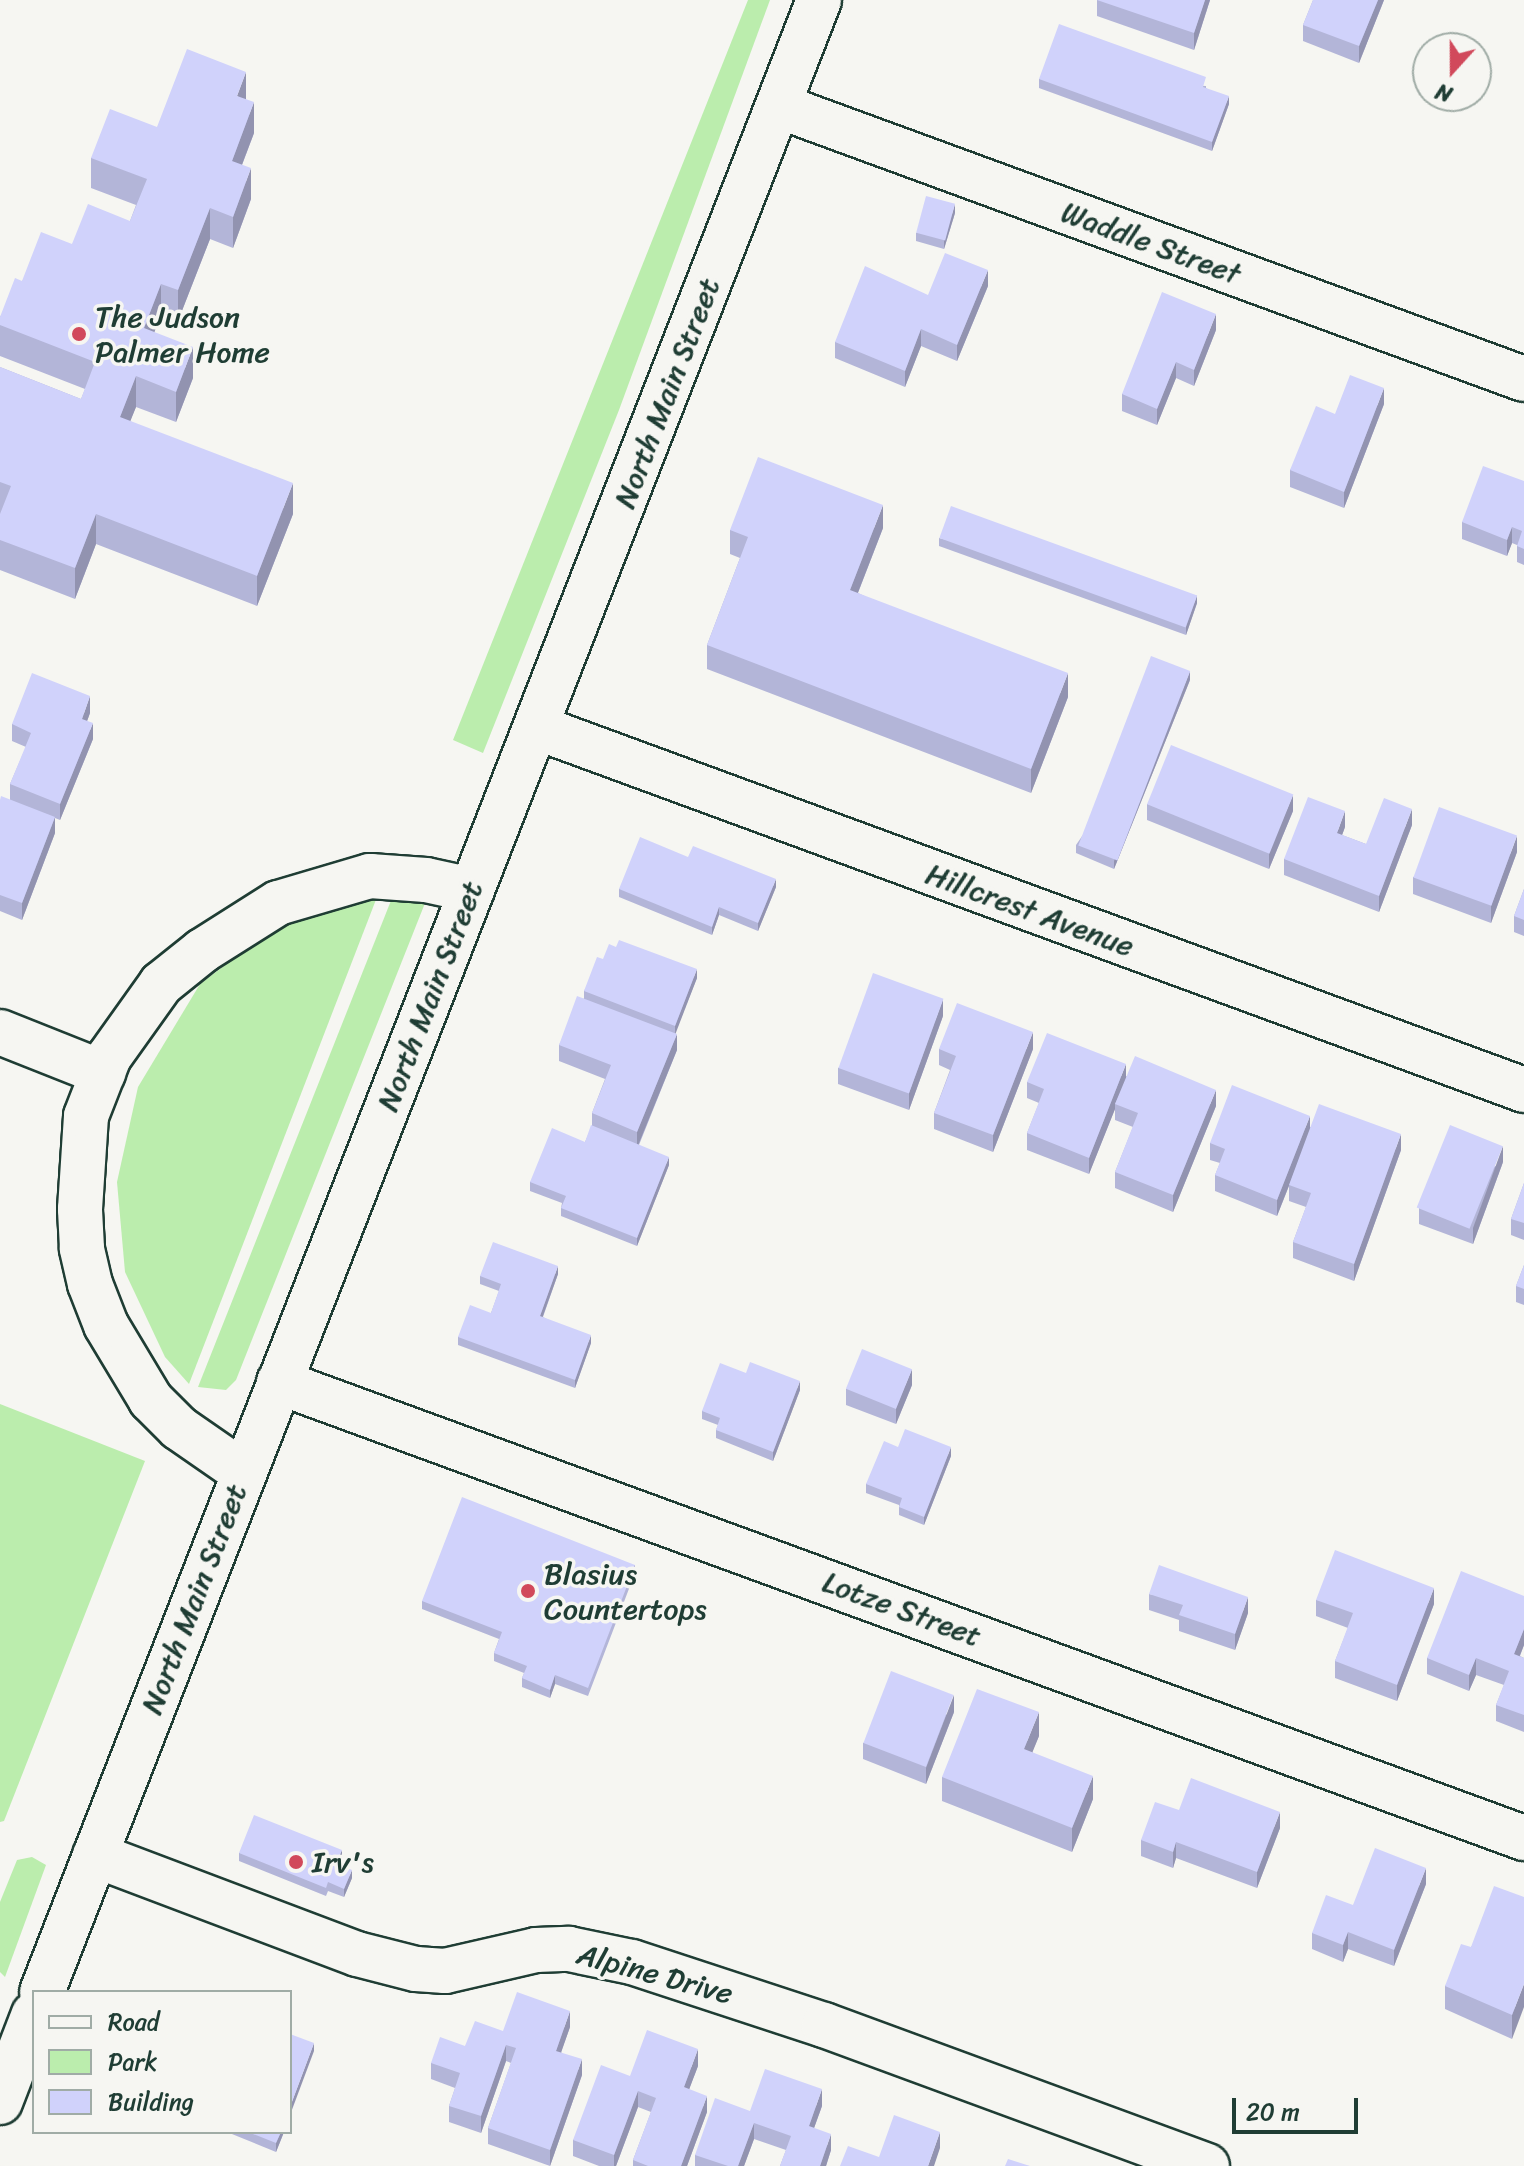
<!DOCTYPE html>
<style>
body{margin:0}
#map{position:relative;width:1524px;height:2166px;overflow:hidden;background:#f6f6f2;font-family:Sriracha,sans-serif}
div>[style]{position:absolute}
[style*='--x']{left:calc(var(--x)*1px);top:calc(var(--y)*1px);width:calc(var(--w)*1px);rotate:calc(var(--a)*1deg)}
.green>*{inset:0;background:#bbedad}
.roads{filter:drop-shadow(2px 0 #1f3d34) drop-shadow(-2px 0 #1f3d34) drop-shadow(0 2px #1f3d34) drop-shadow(0 -2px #1f3d34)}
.minor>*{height:44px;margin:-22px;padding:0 22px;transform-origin:22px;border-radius:22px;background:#f6f6f2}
.primary>*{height:44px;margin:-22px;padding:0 22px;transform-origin:22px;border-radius:22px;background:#f6f6f2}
.wall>*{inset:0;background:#b3b5d8}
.shaded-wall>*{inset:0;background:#9293b0;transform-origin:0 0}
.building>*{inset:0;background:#d0d2fb;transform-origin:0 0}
.dots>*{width:22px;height:22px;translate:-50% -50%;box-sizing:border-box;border:4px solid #f6f6f2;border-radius:50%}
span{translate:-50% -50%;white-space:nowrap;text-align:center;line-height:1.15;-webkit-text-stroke:7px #f6f6f2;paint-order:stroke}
.street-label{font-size:30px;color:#1f3d34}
.poi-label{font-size:30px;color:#1f3d34}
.left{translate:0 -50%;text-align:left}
.legend{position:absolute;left:32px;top:1990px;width:260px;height:144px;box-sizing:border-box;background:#f6f6f2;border:2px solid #a0aca6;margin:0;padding:10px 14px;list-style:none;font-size:24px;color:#1f3d34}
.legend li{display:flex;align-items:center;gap:16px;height:40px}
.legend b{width:40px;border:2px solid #a0aca6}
.north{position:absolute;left:1412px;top:32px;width:80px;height:80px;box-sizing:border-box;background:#f6f6f2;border:2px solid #a0aca6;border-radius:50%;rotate:201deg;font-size:22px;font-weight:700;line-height:32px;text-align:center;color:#1f3d34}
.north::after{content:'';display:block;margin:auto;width:28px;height:36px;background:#d1495b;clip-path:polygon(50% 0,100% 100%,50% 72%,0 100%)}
.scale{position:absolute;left:1232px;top:2098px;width:126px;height:36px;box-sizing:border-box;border:4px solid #1f3d34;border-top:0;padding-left:10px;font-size:24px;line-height:28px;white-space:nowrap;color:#1f3d34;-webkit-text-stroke:6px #f6f6f2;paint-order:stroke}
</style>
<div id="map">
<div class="green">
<div style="clip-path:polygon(748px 0,770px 0,619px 410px,483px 753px,453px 740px)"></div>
<div style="clip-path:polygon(394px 893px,429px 893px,236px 1380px,226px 1390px,198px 1387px)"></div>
<div style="clip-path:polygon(377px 897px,189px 1384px,165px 1357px,125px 1272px,117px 1182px,138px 1087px,200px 984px,265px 935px,320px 912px)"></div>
<div style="clip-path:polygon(0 1404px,145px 1461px,4px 1821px,0 1822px)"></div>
<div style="clip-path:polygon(32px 1857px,46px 1865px,5px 1977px,0 1972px,0 1902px,17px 1860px)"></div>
</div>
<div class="roads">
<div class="minor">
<div style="--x:779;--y:106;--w:793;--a:20.13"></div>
<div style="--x:536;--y:727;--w:1053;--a:20.17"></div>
<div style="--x:0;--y:1032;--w:111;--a:21.7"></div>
<div style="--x:279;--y:1382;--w:1326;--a:20.12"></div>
<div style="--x:244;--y:1473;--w:79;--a:-145.3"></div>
<div style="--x:179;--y:1428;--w:40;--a:-135"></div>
<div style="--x:151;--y:1400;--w:87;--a:-121"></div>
<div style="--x:106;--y:1325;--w:44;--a:-111.3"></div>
<div style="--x:90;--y:1284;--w:37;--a:-103"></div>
<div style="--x:82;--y:1248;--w:39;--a:-93"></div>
<div style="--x:80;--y:1209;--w:93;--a:-86.3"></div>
<div style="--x:86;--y:1116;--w:63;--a:-68.7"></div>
<div style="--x:109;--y:1057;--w:90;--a:-54.5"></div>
<div style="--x:161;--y:984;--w:53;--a:-38.8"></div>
<div style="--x:202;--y:951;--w:90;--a:-32.3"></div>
<div style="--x:278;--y:903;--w:96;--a:-16.4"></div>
<div style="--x:370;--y:876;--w:56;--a:4.1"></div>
<div style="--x:426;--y:880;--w:47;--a:12.3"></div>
<div style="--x:95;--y:1855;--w:280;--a:20.7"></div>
<div style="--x:357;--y:1954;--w:61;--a:14.3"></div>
<div style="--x:416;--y:1969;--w:29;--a:4"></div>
<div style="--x:445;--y:1971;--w:93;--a:-13"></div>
<div style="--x:536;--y:1950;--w:33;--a:-2"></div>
<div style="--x:569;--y:1949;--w:64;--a:11.7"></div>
<div style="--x:632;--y:1962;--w:202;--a:18.2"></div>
<div style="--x:824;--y:2025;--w:408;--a:20.2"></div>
</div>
<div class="primary">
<div style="--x:42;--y:1992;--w:2138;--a:-68.69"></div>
<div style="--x:0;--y:2102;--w:94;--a:-68.9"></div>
</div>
</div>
<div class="wall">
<div style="clip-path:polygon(1097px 0,1210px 0,1194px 50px,1097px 16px)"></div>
<div style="clip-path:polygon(1313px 0,1384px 0,1359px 63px,1303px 41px,1303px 25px)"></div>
<div style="clip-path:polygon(1039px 79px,1206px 86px,1206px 88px,1229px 104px,1212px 151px,1039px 88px)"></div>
<div style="clip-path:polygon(246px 99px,254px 133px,242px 165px,251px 199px,233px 248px,210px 239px,178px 321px,161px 315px,154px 332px,193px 378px,176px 422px,136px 407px,130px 421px,293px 514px,257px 606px,96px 544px,75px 599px,0 570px,0 367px,81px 399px,85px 389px,0 356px,0 317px,22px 281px,72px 244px,130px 221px,136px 205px,91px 188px,91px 158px,157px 127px)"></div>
<div style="clip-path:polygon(955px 213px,944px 249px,916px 241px,916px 233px)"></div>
<div style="clip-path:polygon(988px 286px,957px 361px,921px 346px,905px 387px,835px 358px,835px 342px,928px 295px)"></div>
<div style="clip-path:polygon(1216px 330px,1194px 386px,1176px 378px,1157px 425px,1122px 411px,1122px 394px)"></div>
<div style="clip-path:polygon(1384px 404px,1344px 508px,1290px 487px,1290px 470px,1335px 414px)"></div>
<div style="clip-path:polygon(1524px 481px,1524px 565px,1517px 562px,1517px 545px,1512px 543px,1507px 556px,1462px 539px,1462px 522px)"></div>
<div style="clip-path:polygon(883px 528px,858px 593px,1068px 697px,1031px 793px,707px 669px,707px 645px,740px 558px,730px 554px,730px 530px)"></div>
<div style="clip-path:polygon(939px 538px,1197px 603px,1186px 635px,939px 546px)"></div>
<div style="clip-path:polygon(1190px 680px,1114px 869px,1076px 853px,1076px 845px)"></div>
<div style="clip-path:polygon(90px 713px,87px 721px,93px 739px,60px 820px,55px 818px,55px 833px,22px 920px,0 911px,0 800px,10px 800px,10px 784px,26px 747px,12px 741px,12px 724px)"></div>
<div style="clip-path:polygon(1147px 804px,1293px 811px,1269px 869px,1147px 820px)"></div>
<div style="clip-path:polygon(1412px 825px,1379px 912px,1284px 875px,1284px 859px,1345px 827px,1342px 835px,1366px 844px)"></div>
<div style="clip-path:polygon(1517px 852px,1491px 923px,1413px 894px,1413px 877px)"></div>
<div style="clip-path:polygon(688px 857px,776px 887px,758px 931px,719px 915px,712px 935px,619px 897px,619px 889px)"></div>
<div style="clip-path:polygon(1524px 889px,1524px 936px,1514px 932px,1514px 916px)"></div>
<div style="clip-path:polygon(603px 959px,697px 978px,675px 1033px,677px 1050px,639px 1145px,669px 1165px,637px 1246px,561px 1216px,561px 1208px,562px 1203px,530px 1191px,530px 1182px,585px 1142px,592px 1126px,592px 1113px,605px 1079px,559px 1061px,559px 1045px,584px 998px,584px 991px)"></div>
<div style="clip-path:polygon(943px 1016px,909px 1110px,838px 1084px,838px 1068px)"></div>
<div style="clip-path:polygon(939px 1049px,1033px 1049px,993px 1152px,934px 1129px,934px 1113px,950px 1070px,939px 1065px)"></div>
<div style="clip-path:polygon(1126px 1076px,1216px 1106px,1173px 1212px,1115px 1188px,1115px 1172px,1133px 1127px,1115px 1120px,1115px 1109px,1089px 1174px,1027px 1150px,1027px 1133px,1039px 1103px,1027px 1098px,1027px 1082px)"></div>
<div style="clip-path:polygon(1310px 1127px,1401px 1150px,1354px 1281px,1293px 1258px,1293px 1242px,1306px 1207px,1289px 1201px,1289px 1186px,1277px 1216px,1215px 1191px,1215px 1175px,1220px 1163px,1210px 1160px,1210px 1143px)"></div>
<div style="clip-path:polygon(1503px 1162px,1473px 1244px,1419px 1224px,1419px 1208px)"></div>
<div style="clip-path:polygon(1524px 1183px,1524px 1240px,1511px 1235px,1511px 1219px)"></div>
<div style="clip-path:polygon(1524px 1265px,1524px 1305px,1516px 1302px,1516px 1286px)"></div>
<div style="clip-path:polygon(558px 1274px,543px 1317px,591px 1343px,575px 1388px,458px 1345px,458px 1337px,491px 1313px,499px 1291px,480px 1284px,480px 1276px)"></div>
<div style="clip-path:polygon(746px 1373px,800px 1390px,773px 1461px,716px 1438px,716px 1430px,718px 1425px,702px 1419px,702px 1411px)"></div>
<div style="clip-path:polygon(912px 1385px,896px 1424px,846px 1405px,846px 1389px)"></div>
<div style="clip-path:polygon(898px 1447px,951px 1456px,924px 1525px,899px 1515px,899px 1505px,866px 1493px,866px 1484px)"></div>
<div style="clip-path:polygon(635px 1573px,588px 1696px,555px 1684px,550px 1698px,522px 1687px,522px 1678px,524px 1673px,494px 1661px,494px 1653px,499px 1639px,422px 1609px,422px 1601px)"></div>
<div style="clip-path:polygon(1149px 1594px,1248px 1613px,1235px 1650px,1179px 1631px,1179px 1620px,1149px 1610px)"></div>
<div style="clip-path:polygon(1524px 1596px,1524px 1645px,1520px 1656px,1524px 1658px,1524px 1732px,1496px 1721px,1496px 1705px,1504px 1685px,1476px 1675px,1469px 1691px,1427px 1674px,1427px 1658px)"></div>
<div style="clip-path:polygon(1316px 1600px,1434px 1604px,1397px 1701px,1335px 1678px,1335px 1661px,1348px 1628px,1316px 1616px)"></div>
<div style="clip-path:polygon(954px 1712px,926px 1784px,863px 1759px,863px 1743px)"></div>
<div style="clip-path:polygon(1039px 1736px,1032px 1752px,1093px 1799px,1072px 1852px,942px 1801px,942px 1777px)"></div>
<div style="clip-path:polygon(1179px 1810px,1280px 1828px,1257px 1888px,1176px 1858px,1173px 1868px,1141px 1856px,1141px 1840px)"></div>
<div style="clip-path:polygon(239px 1853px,342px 1858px,339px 1865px,352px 1878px,344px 1897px,328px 1891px,326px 1896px,239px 1861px)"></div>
<div style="clip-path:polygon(1426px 1884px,1394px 1966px,1348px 1949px,1343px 1962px,1312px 1949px,1312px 1933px,1353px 1905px)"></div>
<div style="clip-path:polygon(1524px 1897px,1512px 2039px,1445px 2009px,1445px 1986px,1471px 1947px)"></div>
<div style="clip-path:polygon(570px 2027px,561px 2052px,582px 2075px,550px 2166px,488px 2144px,488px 2128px,511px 2063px,506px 2061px,481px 2133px,449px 2122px,449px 2106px,455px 2088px,431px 2079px,431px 2063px,465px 2046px,503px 2031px)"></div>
<div style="clip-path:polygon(698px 2066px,689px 2089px,707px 2112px,687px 2166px,633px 2166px,633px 2160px,651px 2112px,638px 2107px,616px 2166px,599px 2166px,573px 2156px,573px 2140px,630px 2076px)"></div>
<div style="clip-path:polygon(822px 2106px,814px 2128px,831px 2150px,826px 2166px,780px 2166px,786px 2150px,754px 2139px,744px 2166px,695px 2166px,695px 2155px,750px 2111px)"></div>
<div style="clip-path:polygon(227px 2132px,284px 2132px,276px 2152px)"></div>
</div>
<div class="shaded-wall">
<div style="clip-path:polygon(1205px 0,1210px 0,1194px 50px,1194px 33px)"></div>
<div style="clip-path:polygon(1378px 0,1384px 0,1359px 63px,1359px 46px)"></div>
<div style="clip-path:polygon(246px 72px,246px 102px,237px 96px)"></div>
<div style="clip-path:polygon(1229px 96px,1229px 104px,1212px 151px,1212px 142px)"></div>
<div style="clip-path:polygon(254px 102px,254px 133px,232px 191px,232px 161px)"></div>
<div style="clip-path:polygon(251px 168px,251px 199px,233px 248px,233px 217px)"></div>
<div style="clip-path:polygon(955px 204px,955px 213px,944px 249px,944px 241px)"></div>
<div style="clip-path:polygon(210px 208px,210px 239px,178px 321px,178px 290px)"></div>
<div style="clip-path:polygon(988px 270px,988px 286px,957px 361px,957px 345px)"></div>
<div style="clip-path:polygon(161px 284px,161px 315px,144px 359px,144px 328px)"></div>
<div style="clip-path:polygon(1216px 314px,1216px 330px,1194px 386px,1194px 370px)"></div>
<div style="clip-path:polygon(921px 329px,921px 346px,905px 387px,905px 371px)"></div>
<div style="clip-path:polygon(193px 347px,193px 378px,176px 422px,176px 392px)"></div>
<div style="clip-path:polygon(1176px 362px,1176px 378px,1157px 425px,1157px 409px)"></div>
<div style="clip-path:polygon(136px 376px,136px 407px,120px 447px,120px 417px)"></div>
<div style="clip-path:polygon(1384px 388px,1384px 404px,1344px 508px,1344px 492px)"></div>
<div style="clip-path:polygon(293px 483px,293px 514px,257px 606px,257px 576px)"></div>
<div style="clip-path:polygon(883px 505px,883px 528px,850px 613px,850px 590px)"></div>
<div style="clip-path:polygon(96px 514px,96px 544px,75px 599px,75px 568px)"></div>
<div style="clip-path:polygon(1512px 527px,1512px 543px,1507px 556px,1507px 540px)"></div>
<div style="clip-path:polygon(1197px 595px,1197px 603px,1186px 635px,1186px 627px)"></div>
<div style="clip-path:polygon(1190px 671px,1190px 680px,1114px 869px,1114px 861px)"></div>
<div style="clip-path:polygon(1068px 673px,1068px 697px,1031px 793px,1031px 769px)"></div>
<div style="clip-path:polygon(90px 696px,90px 713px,82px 735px,82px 719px)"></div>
<div style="clip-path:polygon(93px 723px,93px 739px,60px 820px,60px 804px)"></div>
<div style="clip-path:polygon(1293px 795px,1293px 811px,1269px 869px,1269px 852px)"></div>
<div style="clip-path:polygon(1412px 809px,1412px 825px,1379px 912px,1379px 896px)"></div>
<div style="clip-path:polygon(1345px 811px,1345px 827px,1337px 849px,1337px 833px)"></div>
<div style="clip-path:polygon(55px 817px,55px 833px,22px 920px,22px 903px)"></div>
<div style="clip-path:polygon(1517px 836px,1517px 852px,1491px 923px,1491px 906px)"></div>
<div style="clip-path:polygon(776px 879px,776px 887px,758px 931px,758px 923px)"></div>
<div style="clip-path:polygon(719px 907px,719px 915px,712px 935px,712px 927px)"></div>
<div style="clip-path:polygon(697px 969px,697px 978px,675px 1035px,675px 1026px)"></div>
<div style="clip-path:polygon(943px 999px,943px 1016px,909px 1110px,909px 1093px)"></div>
<div style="clip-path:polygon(1033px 1032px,1033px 1049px,993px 1152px,993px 1135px)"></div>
<div style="clip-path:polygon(677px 1034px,677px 1050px,637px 1148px,637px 1132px)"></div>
<div style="clip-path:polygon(1126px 1064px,1126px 1081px,1115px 1104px,1115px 1109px,1089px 1174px,1089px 1158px)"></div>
<div style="clip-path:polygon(1216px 1090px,1216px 1106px,1173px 1212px,1173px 1195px)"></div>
<div style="clip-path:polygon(1310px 1116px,1310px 1132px,1277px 1216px,1277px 1200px)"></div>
<div style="clip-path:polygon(1401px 1134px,1401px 1150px,1354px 1281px,1354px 1264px)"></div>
<div style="clip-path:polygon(1503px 1146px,1503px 1162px,1473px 1244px,1473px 1228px)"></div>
<div style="clip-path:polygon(669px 1157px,669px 1165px,637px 1246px,637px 1238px)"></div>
<div style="clip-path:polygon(558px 1266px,558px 1274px,540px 1324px,540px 1316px)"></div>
<div style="clip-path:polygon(591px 1335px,591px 1343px,575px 1388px,575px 1380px)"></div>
<div style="clip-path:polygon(912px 1369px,912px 1385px,896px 1424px,896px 1408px)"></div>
<div style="clip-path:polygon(800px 1381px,800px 1390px,773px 1461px,773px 1452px)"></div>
<div style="clip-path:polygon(951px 1447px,951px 1456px,924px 1525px,924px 1517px)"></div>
<div style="left:635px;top:1565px;width:8px;height:132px;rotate:90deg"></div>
<div style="clip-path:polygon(1434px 1588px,1434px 1604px,1397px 1701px,1397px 1685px)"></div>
<div style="clip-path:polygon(1248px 1597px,1248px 1613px,1235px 1650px,1235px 1634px)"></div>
<div style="clip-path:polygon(1524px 1629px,1524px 1645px,1514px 1670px,1514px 1654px)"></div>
<div style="clip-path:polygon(1476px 1658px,1476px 1675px,1469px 1691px,1469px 1675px)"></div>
<div style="clip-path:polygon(555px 1675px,555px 1684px,550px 1698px,550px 1690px)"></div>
<div style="clip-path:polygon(954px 1695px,954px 1712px,926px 1784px,926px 1768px)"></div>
<div style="clip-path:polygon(1039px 1712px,1039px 1736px,1024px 1773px,1024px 1749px)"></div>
<div style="clip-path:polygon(1093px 1776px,1093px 1799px,1072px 1852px,1072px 1828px)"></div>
<div style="clip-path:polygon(1280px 1812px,1280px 1828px,1257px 1888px,1257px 1872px)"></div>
<div style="clip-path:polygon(1176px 1842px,1176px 1858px,1173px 1868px,1173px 1852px)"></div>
<div style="clip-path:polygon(342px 1850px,342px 1858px,336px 1872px,336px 1863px)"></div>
<div style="clip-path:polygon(1426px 1868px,1426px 1884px,1394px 1966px,1394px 1950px)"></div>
<div style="clip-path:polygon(352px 1870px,352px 1878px,344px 1897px,344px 1889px)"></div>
<div style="clip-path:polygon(1348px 1932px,1348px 1949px,1343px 1962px,1343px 1945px)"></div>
<div style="clip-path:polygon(1524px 1984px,1524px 2007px,1512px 2039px,1512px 2015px)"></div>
<div style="clip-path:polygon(570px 2011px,570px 2027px,556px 2067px,556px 2051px)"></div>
<div style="clip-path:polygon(314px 2043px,314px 2051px,290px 2115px,290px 2107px)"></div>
<div style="clip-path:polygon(506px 2045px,506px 2061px,481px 2133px,481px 2116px)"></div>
<div style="clip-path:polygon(698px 2049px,698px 2066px,684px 2103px,684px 2087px)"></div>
<div style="clip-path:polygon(582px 2059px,582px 2075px,550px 2166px,550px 2150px)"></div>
<div style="clip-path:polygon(822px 2089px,822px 2106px,809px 2142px,809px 2126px)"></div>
<div style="clip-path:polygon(638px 2091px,638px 2107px,616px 2166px,614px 2166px,614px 2155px)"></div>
<div style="clip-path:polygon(707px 2096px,707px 2112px,687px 2166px,681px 2166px)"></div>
<div style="clip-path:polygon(754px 2123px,754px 2139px,744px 2166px,738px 2166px)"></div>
<div style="clip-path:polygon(281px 2132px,284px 2132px,276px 2152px,276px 2143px)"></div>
<div style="clip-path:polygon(940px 2132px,940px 2148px,934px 2166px,928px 2166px)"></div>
<div style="clip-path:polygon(831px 2134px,831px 2150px,826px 2166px,820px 2166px)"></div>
</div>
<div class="building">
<div style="clip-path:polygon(1097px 0,1205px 0,1194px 33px)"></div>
<div style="clip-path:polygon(1313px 0,1378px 0,1359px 46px,1303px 25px)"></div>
<div style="clip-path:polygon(1059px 24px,1206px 77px,1203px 87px,1229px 96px,1212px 142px,1039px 79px)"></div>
<div style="clip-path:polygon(187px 49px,246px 72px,237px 96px,254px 102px,232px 161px,251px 168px,233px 217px,210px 208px,178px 290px,161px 284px,144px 328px,193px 347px,176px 392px,136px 376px,120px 417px,293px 483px,257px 576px,96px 514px,75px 568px,0 540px,0 514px,11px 486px,0 482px,0 367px,81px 399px,95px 362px,0 325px,0 317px,15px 278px,22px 281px,41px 232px,72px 244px,88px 204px,130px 221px,147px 179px,91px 158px,110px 109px,157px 127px)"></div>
<div style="left:926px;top:196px;width:30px;height:38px;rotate:15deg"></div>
<div style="clip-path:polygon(945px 253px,988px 270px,957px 345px,921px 329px,905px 371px,835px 342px,865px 266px,928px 295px)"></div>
<div style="clip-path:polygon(1162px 292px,1216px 314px,1194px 370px,1176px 362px,1157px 409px,1122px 394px)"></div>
<div style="clip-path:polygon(1350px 375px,1384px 388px,1344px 492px,1290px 470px,1316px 406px,1335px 414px)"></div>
<div style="clip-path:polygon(758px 457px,883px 505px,850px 590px,1068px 673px,1031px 769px,707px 645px,748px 537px,730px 530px)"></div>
<div style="clip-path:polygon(1483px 466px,1524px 481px,1524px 549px,1517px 546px,1522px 531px,1512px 527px,1507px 540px,1462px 522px)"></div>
<div style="left:951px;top:506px;width:262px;height:34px;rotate:20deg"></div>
<div style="left:1151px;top:656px;width:42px;height:203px;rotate:21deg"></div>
<div style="clip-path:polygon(32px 673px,90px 696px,82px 719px,93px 723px,60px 804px,10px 784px,31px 733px,12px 724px)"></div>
<div style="left:1171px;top:745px;width:132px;height:64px;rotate:22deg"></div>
<div style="clip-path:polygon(1px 796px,55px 817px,22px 903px,0 895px,0 800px)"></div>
<div style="clip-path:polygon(1308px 797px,1345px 811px,1337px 833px,1366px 844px,1384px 798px,1412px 809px,1379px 896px,1284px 859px)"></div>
<div style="left:1439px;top:807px;width:83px;height:75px;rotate:20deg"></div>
<div style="clip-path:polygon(640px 837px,688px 857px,693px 846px,776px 879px,758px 923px,719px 907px,712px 927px,619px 889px)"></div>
<div style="clip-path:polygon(1524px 889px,1524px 920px,1514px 916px)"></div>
<div style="clip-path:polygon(619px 940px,697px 969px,675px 1026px,584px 991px,597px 957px,603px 959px,609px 944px,616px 947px)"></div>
<div style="left:873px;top:973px;width:75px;height:101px;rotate:20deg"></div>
<div style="clip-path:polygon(577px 996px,677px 1034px,637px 1132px,592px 1113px,611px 1065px,559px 1045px)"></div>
<div style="clip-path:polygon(957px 1003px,1033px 1032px,993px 1135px,934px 1113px,956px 1056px,939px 1049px)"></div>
<div style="clip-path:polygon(1047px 1033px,1126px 1064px,1089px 1158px,1027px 1133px,1044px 1089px,1027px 1082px)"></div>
<div style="clip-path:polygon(1135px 1056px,1216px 1090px,1173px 1195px,1115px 1172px,1138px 1113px,1115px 1104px)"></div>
<div style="clip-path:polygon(1232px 1085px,1310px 1116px,1277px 1200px,1215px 1175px,1225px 1149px,1210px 1143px)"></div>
<div style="clip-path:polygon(1319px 1104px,1401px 1134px,1354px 1264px,1293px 1242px,1311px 1193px,1289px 1185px)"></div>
<div style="clip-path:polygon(591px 1125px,669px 1157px,637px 1238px,561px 1208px,566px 1196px,530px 1182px,552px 1128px,585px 1142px)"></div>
<div style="left:1450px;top:1125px;width:57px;height:89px;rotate:22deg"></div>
<div style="clip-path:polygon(1524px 1183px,1524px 1223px,1511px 1219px)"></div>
<div style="clip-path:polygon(493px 1242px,558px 1266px,540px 1316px,591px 1335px,575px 1380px,458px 1337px,470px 1305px,491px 1313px,501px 1284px,480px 1276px)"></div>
<div style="clip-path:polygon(1524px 1265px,1524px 1289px,1516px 1286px)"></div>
<div style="left:862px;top:1349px;width:54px;height:43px;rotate:22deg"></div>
<div style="clip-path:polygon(750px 1362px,800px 1381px,773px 1452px,716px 1430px,720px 1418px,702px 1411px,720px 1363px,746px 1373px)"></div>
<div style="clip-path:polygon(905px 1429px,951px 1447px,924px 1517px,899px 1507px,902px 1498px,866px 1484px,884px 1441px,898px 1447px)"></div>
<div style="clip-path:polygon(462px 1497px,635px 1565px,588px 1688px,555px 1675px,550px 1690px,522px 1678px,527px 1666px,494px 1653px,502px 1632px,422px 1601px)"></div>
<div style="clip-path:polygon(1335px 1550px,1434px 1588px,1397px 1685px,1335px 1661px,1353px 1613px,1316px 1600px)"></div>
<div style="clip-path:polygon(1159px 1565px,1248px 1597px,1235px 1634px,1179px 1615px,1183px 1605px,1149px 1594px)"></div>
<div style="clip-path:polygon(1461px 1571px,1524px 1596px,1524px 1629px,1514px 1654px,1524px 1658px,1524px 1715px,1496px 1705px,1509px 1671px,1476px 1658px,1469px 1675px,1427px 1658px)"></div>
<div style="left:891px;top:1671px;width:67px;height:77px;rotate:21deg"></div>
<div style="clip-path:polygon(977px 1689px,1039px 1712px,1024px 1749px,1093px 1776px,1072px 1828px,942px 1777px)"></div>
<div style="clip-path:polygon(1191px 1778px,1280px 1812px,1257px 1872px,1176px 1842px,1173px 1852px,1141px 1840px,1155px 1802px,1179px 1810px)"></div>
<div style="clip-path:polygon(254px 1815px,342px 1850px,336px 1863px,352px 1870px,344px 1889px,328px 1882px,326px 1888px,239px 1853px)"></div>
<div style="clip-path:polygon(1375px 1848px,1426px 1868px,1394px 1950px,1348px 1932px,1343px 1945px,1312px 1933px,1326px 1895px,1353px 1905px)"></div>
<div style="clip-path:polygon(1494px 1886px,1524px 1897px,1524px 1984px,1512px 2015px,1445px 1986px,1461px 1944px,1471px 1947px)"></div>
<div style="clip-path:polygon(517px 1992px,570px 2011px,556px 2051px,582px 2059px,550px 2150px,488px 2128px,516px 2048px,506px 2045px,481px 2116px,449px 2106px,460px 2073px,431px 2063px,440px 2037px,465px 2046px,475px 2021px,503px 2031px)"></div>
<div style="clip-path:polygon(647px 2030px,698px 2049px,684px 2087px,707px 2096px,681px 2166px,648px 2166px,633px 2160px,656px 2098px,638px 2091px,614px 2155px,573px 2140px,601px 2065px,630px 2076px)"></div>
<div style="clip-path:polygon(290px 2034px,314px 2043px,290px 2107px)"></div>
<div style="clip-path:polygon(765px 2069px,822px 2089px,809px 2126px,831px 2134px,820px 2166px,780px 2166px,791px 2136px,754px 2123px,738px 2166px,728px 2166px,695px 2155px,715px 2098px,750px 2111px)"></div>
<div style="clip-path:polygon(894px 2115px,940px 2132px,928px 2166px,840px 2166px,848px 2146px,879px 2157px)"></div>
<div style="clip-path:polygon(248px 2132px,281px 2132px,276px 2143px)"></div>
<div style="clip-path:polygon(1008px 2159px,1030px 2166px,1005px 2166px)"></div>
</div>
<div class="dots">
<div style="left:79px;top:334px;background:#d1495b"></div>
<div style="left:528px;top:1591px;background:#d1495b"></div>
<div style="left:296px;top:1862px;background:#d1495b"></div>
</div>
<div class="street-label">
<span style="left:1151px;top:243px;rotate:20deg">Waddle Street</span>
<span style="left:667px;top:393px;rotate:-69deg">North Main Street</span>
<span style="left:1030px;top:910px;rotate:20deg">Hillcrest Avenue</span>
<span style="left:430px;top:996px;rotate:-69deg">North Main Street</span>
<span style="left:194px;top:1599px;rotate:-69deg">North Main Street</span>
<span style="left:902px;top:1609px;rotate:20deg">Lotze Street</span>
<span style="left:655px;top:1974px;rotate:15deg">Alpine Drive</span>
</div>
<div class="poi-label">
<span class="left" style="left:95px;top:334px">The Judson<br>Palmer Home</span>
<span class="left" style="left:544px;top:1591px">Blasius<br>Countertops</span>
<span class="left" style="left:312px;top:1862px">Irv's</span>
</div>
<ul class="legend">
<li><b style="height:10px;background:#f6f6f2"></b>Road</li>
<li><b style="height:22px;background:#bbedad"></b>Park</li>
<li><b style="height:22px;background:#d0d2fb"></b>Building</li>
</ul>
<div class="north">N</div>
<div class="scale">20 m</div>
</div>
